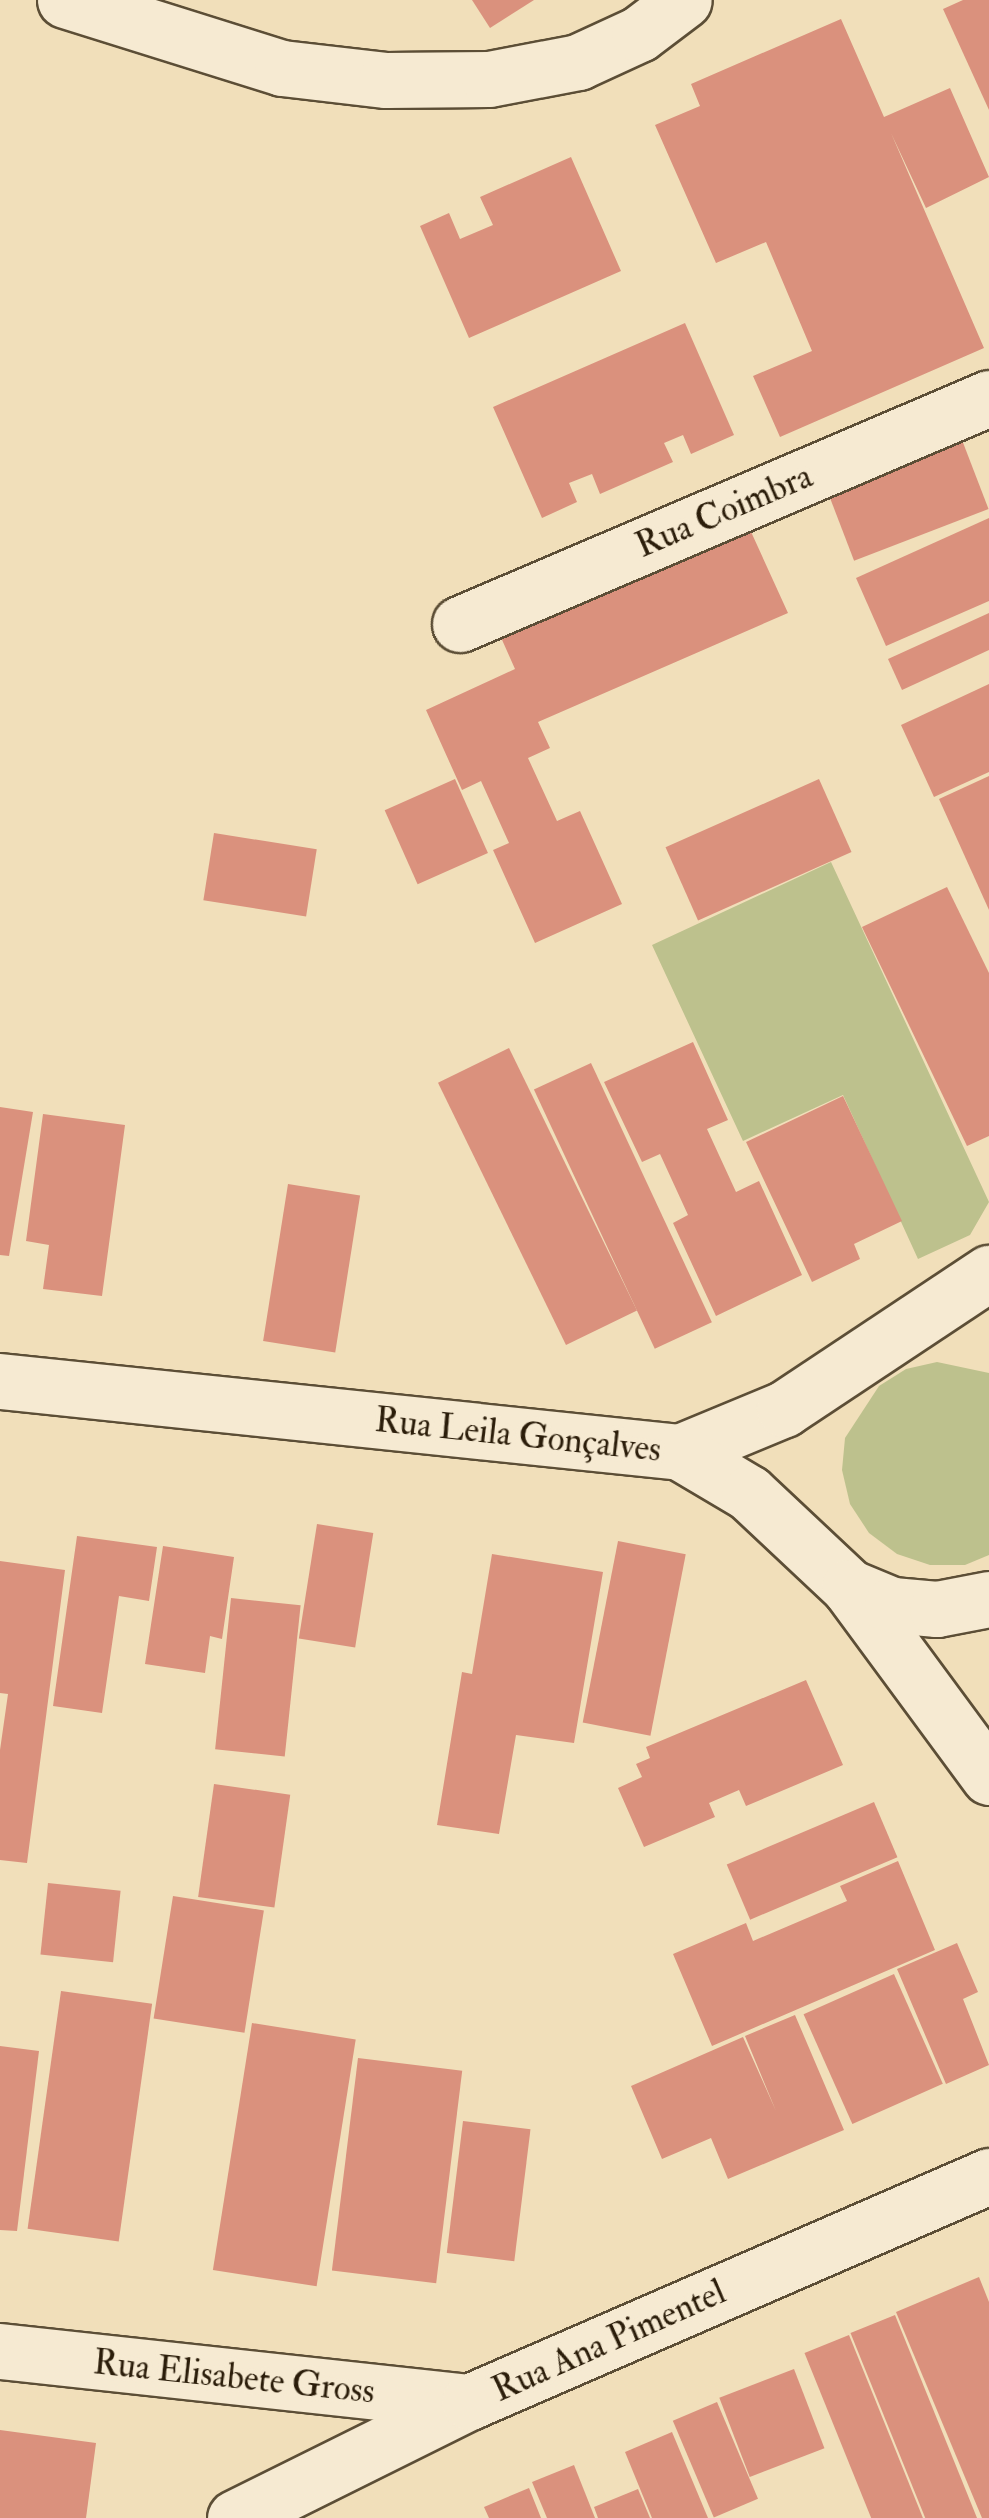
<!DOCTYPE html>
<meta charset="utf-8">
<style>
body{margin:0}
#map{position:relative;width:989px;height:2518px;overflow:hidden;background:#f1dfba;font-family:"IM FELL Double Pica",serif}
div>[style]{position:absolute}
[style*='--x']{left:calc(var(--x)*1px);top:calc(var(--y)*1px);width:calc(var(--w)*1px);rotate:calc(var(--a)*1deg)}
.green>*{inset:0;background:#bdc18d}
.building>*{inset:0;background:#da917d;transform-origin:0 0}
.roads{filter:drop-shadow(2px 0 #5c4e36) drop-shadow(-2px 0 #5c4e36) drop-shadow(0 2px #5c4e36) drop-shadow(0 -2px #5c4e36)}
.street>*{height:55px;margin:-27.5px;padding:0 27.5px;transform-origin:27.5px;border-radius:27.5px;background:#f6ead2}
span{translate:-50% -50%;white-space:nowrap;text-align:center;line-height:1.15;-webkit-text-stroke:9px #f6ead2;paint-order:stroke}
.street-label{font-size:35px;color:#2b1d0a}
</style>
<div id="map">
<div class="green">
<div style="clip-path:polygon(831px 862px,989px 1202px,970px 1235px,918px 1259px,843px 1095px,743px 1141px,652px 945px)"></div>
<div style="clip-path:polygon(937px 1362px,989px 1373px,989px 1555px,965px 1565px,930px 1565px,897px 1554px,869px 1533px,850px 1504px,842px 1470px,845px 1438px,879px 1386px,906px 1369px)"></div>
</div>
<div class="building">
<div style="clip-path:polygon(472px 0,534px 0,490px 28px)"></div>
<div style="clip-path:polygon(963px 0,989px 0,989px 110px,943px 9px)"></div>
<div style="clip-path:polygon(841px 19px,884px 117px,950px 88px,989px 177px,926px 208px,891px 133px,984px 348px,780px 437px,753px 376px,812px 351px,766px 242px,716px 263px,655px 125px,700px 106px,691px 84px)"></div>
<div style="clip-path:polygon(571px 157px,621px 271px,469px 338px,420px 226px,449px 213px,460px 239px,493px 225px,480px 197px)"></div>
<div style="clip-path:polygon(685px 323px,734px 435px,691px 454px,683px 435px,664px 443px,673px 462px,600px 494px,592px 474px,569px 483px,577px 502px,542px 518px,493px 407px)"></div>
<div style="left:962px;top:440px;width:74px;height:144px;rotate:69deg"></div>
<div style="clip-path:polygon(989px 518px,989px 601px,886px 646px,856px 578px)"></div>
<div style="clip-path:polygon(747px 523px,788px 613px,538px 722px,550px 748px,528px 758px,557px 821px,580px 811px,622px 904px,535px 943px,493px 850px,509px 843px,481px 781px,462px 790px,426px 710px,515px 669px,499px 633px)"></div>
<div style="clip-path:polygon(989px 613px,989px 650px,902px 690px,888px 659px)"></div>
<div style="clip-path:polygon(989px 684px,989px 772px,934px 797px,901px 725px)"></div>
<div style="clip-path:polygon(989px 776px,989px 910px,939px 799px)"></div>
<div style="left:455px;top:779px;width:81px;height:77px;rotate:66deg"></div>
<div style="left:819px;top:779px;width:80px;height:168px;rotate:66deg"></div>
<div style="left:214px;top:833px;width:104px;height:68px;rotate:9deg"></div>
<div style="clip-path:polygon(947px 887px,989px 973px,989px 1136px,967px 1146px,862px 927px)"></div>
<div style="clip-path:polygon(693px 1042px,728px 1120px,707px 1129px,736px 1192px,759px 1181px,802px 1275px,716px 1316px,673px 1223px,688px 1215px,660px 1154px,642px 1162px,604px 1082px)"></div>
<div style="left:509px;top:1048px;width:292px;height:79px;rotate:64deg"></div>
<div style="left:591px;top:1063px;width:286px;height:63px;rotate:65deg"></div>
<div style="clip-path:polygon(843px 1096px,902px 1221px,854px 1244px,860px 1259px,812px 1282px,746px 1142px)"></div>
<div style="clip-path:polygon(0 1107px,33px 1112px,9px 1256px,0 1255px)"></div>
<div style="clip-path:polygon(43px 1114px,125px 1125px,102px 1296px,43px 1289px,49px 1245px,26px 1241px)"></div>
<div style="left:288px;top:1184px;width:73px;height:159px;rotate:9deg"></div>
<div style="left:317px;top:1524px;width:57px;height:116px;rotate:9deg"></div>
<div style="clip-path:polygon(77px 1536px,157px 1547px,149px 1601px,119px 1596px,102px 1713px,53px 1706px)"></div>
<div style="left:618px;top:1541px;width:69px;height:185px;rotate:11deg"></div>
<div style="clip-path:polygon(163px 1546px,234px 1557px,222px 1639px,210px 1636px,205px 1673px,145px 1664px)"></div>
<div style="clip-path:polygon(492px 1554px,603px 1572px,574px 1743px,516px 1735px,499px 1834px,437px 1825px,462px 1672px,472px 1674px)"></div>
<div style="clip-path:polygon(0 1561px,65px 1570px,27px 1863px,0 1860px,0 1750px,8px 1694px,0 1693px)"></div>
<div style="left:231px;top:1598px;width:70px;height:152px;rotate:6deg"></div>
<div style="clip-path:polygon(806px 1680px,843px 1765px,746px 1806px,739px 1790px,709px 1803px,715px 1817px,644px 1847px,618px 1788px,642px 1777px,636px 1764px,650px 1758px,646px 1747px)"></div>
<div style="left:214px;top:1784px;width:77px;height:114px;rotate:8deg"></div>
<div style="left:874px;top:1802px;width:60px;height:160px;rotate:67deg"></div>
<div style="clip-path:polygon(898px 1861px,935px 1950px,712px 2046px,673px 1954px,746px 1923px,753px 1941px,847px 1901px,840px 1886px)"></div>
<div style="left:48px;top:1883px;width:73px;height:72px;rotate:6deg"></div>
<div style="left:173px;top:1896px;width:92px;height:124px;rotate:9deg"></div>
<div style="clip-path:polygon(957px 1943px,978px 1992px,963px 1999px,989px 2065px,946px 2084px,897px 1969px)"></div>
<div style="left:894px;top:1974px;width:120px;height:99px;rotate:66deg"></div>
<div style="left:61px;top:1991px;width:92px;height:240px;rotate:8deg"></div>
<div style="clip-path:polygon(795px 2015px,844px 2130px,728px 2179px,711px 2138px,662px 2159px,631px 2086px,743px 2037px,776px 2111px,745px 2036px)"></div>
<div style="left:252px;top:2023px;width:105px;height:250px;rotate:9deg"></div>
<div style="clip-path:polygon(0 2046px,39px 2051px,17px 2231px,0 2230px)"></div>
<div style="left:358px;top:2058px;width:105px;height:214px;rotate:7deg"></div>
<div style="left:463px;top:2121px;width:68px;height:133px;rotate:7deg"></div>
<div style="clip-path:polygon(979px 2277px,989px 2302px,989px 2518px,982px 2518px,896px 2312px)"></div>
<div style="left:895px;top:2315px;width:219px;height:48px;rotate:68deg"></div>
<div style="left:849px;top:2335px;width:198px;height:48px;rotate:68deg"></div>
<div style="left:794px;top:2369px;width:85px;height:80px;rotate:69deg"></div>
<div style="left:717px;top:2402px;width:105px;height:48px;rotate:67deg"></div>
<div style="clip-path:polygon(0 2430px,96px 2443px,86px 2518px,0 2518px)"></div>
<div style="clip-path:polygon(672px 2432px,708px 2518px,652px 2518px,625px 2452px)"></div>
<div style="clip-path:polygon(574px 2465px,595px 2518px,547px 2518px,532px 2482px)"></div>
<div style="clip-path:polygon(529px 2488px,541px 2518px,489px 2518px,484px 2507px)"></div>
<div style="clip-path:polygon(638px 2489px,650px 2518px,598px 2518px,594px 2507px)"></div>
</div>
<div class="roads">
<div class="street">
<div style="--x:65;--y:0;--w:227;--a:17.4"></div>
<div style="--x:282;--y:68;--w:105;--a:6.6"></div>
<div style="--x:386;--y:80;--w:103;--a:-0.6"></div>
<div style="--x:489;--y:79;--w:91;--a:-10.8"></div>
<div style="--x:578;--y:62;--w:67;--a:-24.7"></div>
<div style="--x:639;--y:34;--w:56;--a:-37.1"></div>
<div style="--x:460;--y:624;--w:575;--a:-23.13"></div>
<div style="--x:0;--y:1381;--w:684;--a:5.96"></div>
<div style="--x:680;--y:1452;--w:113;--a:-22.5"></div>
<div style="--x:784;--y:1409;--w:246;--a:-33.6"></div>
<div style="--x:680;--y:1452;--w:80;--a:30.7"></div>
<div style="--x:749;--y:1493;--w:137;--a:43.2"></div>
<div style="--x:849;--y:1587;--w:236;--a:53.6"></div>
<div style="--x:849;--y:1587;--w:47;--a:22.7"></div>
<div style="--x:892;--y:1605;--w:45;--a:5.1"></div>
<div style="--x:937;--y:1609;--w:53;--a:-10.9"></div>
<div style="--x:0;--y:2351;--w:472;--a:6.2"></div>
<div style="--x:235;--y:2518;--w:261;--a:-26.4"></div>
<div style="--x:469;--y:2402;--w:567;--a:-23.49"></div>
</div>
</div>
<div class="street-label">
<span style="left:724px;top:511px;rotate:-23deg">Rua Coimbra</span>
<span style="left:518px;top:1435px;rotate:6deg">Rua Leila Gonçalves</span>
<span style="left:609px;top:2341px;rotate:-24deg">Rua Ana Pimentel</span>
<span style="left:234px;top:2377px;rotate:6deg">Rua Elisabete Gross</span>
</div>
</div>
